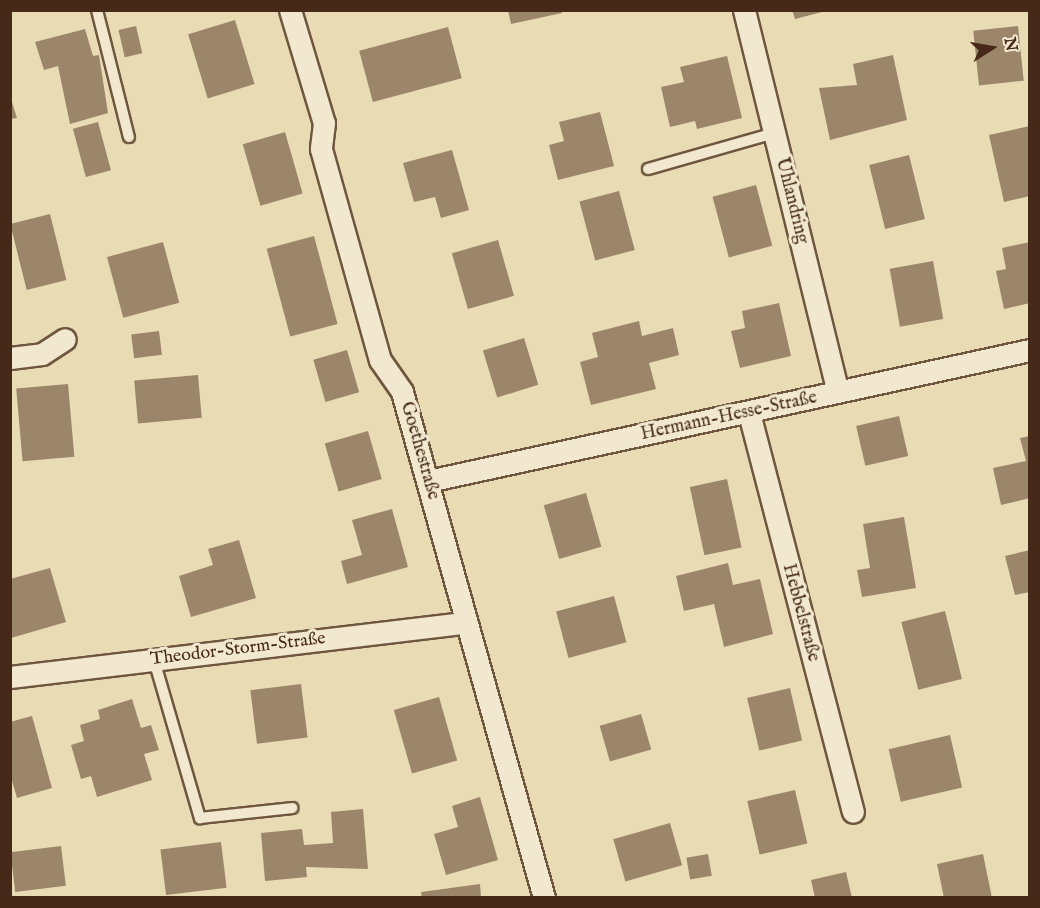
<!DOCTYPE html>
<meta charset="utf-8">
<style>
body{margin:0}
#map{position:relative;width:1040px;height:908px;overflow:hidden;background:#e9dcb5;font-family:"IM FELL English",serif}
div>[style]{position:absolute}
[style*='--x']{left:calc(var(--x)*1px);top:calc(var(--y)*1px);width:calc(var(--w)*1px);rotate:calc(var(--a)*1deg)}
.building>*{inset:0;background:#9b866a;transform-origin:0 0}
.roads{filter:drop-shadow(2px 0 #6f563f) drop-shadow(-2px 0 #6f563f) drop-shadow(0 2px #6f563f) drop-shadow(0 -2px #6f563f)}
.lane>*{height:10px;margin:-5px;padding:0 5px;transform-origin:5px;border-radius:5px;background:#f1e8cf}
.street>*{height:21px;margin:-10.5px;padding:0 10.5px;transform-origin:10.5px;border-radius:10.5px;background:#f1e8cf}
span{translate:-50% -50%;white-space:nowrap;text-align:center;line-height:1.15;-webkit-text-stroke:6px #f1e8cf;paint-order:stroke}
.street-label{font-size:18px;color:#462918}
.frame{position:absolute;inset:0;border:12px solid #462918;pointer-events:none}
.north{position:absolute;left:962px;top:18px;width:60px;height:60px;-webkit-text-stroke:4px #f1e8cf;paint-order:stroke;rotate:79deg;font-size:16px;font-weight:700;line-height:24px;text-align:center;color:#462918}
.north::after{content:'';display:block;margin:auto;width:21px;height:27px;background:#462918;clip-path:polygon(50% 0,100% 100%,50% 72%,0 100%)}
</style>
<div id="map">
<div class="building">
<div style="clip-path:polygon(508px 10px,561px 10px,562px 13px,511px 24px)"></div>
<div style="clip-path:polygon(792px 10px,826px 10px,826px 11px,795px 19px)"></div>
<div style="left:235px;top:20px;width:67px;height:49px;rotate:73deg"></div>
<div style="left:136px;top:26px;width:28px;height:18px;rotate:77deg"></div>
<div style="left:1018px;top:26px;width:55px;height:45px;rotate:84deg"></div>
<div style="left:448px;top:27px;width:53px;height:92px;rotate:75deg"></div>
<div style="clip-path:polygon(85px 29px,93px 56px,99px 55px,108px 113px,70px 124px,58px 66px,44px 70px,35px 42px)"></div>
<div style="clip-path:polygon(893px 55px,907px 120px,830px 140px,819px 88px,857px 85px,853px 64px)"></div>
<div style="clip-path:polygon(727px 56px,742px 118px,697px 129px,695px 121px,670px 127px,661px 87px,684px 82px,680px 67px)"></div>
<div style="clip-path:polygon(10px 96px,17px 118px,10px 119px)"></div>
<div style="clip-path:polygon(600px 112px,614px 166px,558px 180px,549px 145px,564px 141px,559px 122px)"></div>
<div style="left:98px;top:122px;width:50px;height:26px;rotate:75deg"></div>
<div style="clip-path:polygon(1030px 126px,1030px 196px,1004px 202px,989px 135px)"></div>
<div style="left:285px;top:132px;width:64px;height:44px;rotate:74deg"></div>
<div style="clip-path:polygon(452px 150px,469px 210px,441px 218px,435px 197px,414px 202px,403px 163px)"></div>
<div style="left:909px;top:155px;width:66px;height:41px;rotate:76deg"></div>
<div style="left:756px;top:185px;width:63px;height:45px;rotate:75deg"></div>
<div style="left:619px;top:191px;width:61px;height:41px;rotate:75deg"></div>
<div style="left:50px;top:214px;width:68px;height:41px;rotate:76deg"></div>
<div style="left:314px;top:236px;width:91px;height:49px;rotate:75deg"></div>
<div style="left:498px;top:240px;width:58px;height:48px;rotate:74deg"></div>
<div style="left:163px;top:242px;width:63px;height:58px;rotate:75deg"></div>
<div style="clip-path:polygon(1030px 242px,1030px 303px,1004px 309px,996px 271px,1006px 269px,1002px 248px)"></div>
<div style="left:933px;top:261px;width:59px;height:44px;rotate:80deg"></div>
<div style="clip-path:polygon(779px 303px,791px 356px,740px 368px,731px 331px,745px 328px,742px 311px)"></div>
<div style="clip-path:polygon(639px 321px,642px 336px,673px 328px,679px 355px,649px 363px,656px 389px,591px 405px,580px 362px,598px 357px,592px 333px)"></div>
<div style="left:159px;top:331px;width:24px;height:28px;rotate:83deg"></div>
<div style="left:524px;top:338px;width:49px;height:43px;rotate:73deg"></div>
<div style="left:347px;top:350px;width:44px;height:35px;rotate:74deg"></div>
<div style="left:198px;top:375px;width:43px;height:64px;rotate:85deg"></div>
<div style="left:68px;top:384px;width:73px;height:52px;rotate:85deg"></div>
<div style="left:899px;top:416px;width:41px;height:44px;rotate:77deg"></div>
<div style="left:368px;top:431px;width:50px;height:45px;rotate:74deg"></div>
<div style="clip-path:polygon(1030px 436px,1030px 498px,1001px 505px,993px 468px,1026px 461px,1020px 438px)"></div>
<div style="left:727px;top:479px;width:70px;height:38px;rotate:78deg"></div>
<div style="left:586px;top:493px;width:56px;height:44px;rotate:74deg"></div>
<div style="clip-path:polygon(392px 509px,408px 567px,347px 584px,341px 561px,362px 555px,352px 520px)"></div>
<div style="clip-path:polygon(904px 517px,916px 588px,862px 597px,857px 570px,870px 568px,863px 524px)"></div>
<div style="clip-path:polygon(239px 540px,256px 598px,191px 617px,179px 576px,213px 565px,208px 549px)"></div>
<div style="clip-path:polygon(1030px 550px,1030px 592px,1015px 595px,1005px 556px)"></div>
<div style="clip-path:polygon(728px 563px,733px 585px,760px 579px,773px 634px,724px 647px,714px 604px,684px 611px,676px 576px)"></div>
<div style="clip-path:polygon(50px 568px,66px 622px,11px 638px,10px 579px)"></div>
<div style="left:614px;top:596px;width:48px;height:60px;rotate:75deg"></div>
<div style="left:945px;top:611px;width:70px;height:45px;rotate:76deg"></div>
<div style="left:301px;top:684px;width:54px;height:51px;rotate:83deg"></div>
<div style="left:790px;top:688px;width:54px;height:44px;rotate:77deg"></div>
<div style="left:439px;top:697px;width:66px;height:47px;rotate:74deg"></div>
<div style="clip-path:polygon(132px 699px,141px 728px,151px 725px,159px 750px,144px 754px,152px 780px,97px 797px,91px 776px,81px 779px,71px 745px,84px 741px,80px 725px,100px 719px,98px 710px)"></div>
<div style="left:641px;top:714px;width:37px;height:43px;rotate:74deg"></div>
<div style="clip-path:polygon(32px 716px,52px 788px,17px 798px,10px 774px,10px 722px)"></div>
<div style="left:950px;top:735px;width:54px;height:63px;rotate:77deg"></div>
<div style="left:795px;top:790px;width:55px;height:49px;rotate:77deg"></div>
<div style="clip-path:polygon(480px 797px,498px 860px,446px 875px,434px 834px,458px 827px,452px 806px)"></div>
<div style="clip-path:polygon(363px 809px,368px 869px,306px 867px,307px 877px,265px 881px,261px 833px,302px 829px,304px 845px,333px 843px,331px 812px)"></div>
<div style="left:670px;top:823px;width:44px;height:59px;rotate:74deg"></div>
<div style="left:221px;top:842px;width:46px;height:61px;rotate:83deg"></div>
<div style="left:61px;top:846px;width:40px;height:51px;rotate:83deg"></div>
<div style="left:708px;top:854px;width:22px;height:22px;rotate:80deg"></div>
<div style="clip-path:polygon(983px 854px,992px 898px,944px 898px,937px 864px)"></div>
<div style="clip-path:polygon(846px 872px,852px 898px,815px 898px,811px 880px)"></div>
<div style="clip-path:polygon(480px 884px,481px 898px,422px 898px,421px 892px)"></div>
</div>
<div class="roads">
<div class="lane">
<div style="--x:97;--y:10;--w:131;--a:75.9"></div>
<div style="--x:648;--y:169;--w:131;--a:-15.9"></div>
<div style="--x:154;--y:660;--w:165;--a:73.8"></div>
<div style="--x:200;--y:818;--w:93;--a:-6.2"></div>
</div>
<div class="street">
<div style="--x:290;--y:10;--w:118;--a:73.3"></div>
<div style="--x:324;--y:123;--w:26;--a:97"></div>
<div style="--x:321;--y:149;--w:219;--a:74.4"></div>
<div style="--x:380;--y:360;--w:39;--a:55"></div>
<div style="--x:402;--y:392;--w:526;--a:74.32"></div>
<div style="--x:744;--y:10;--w:393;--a:76.2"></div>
<div style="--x:10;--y:358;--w:32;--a:-7"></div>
<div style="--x:42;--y:354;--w:27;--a:-33"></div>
<div style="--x:749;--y:413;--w:412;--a:75.4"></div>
<div style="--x:428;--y:481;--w:616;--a:-12.28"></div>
<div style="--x:10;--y:677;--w:459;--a:-6.8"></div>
</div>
</div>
<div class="street-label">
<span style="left:791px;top:201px;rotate:76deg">Uhlandring</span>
<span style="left:729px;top:417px;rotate:-12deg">Hermann-Hesse-Straße</span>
<span style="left:419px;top:451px;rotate:74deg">Goethestraße</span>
<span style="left:800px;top:613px;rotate:75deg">Hebbelstraße</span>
<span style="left:238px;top:650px;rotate:-7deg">Theodor-Storm-Straße</span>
</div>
<div class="frame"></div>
<div class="north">N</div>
</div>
